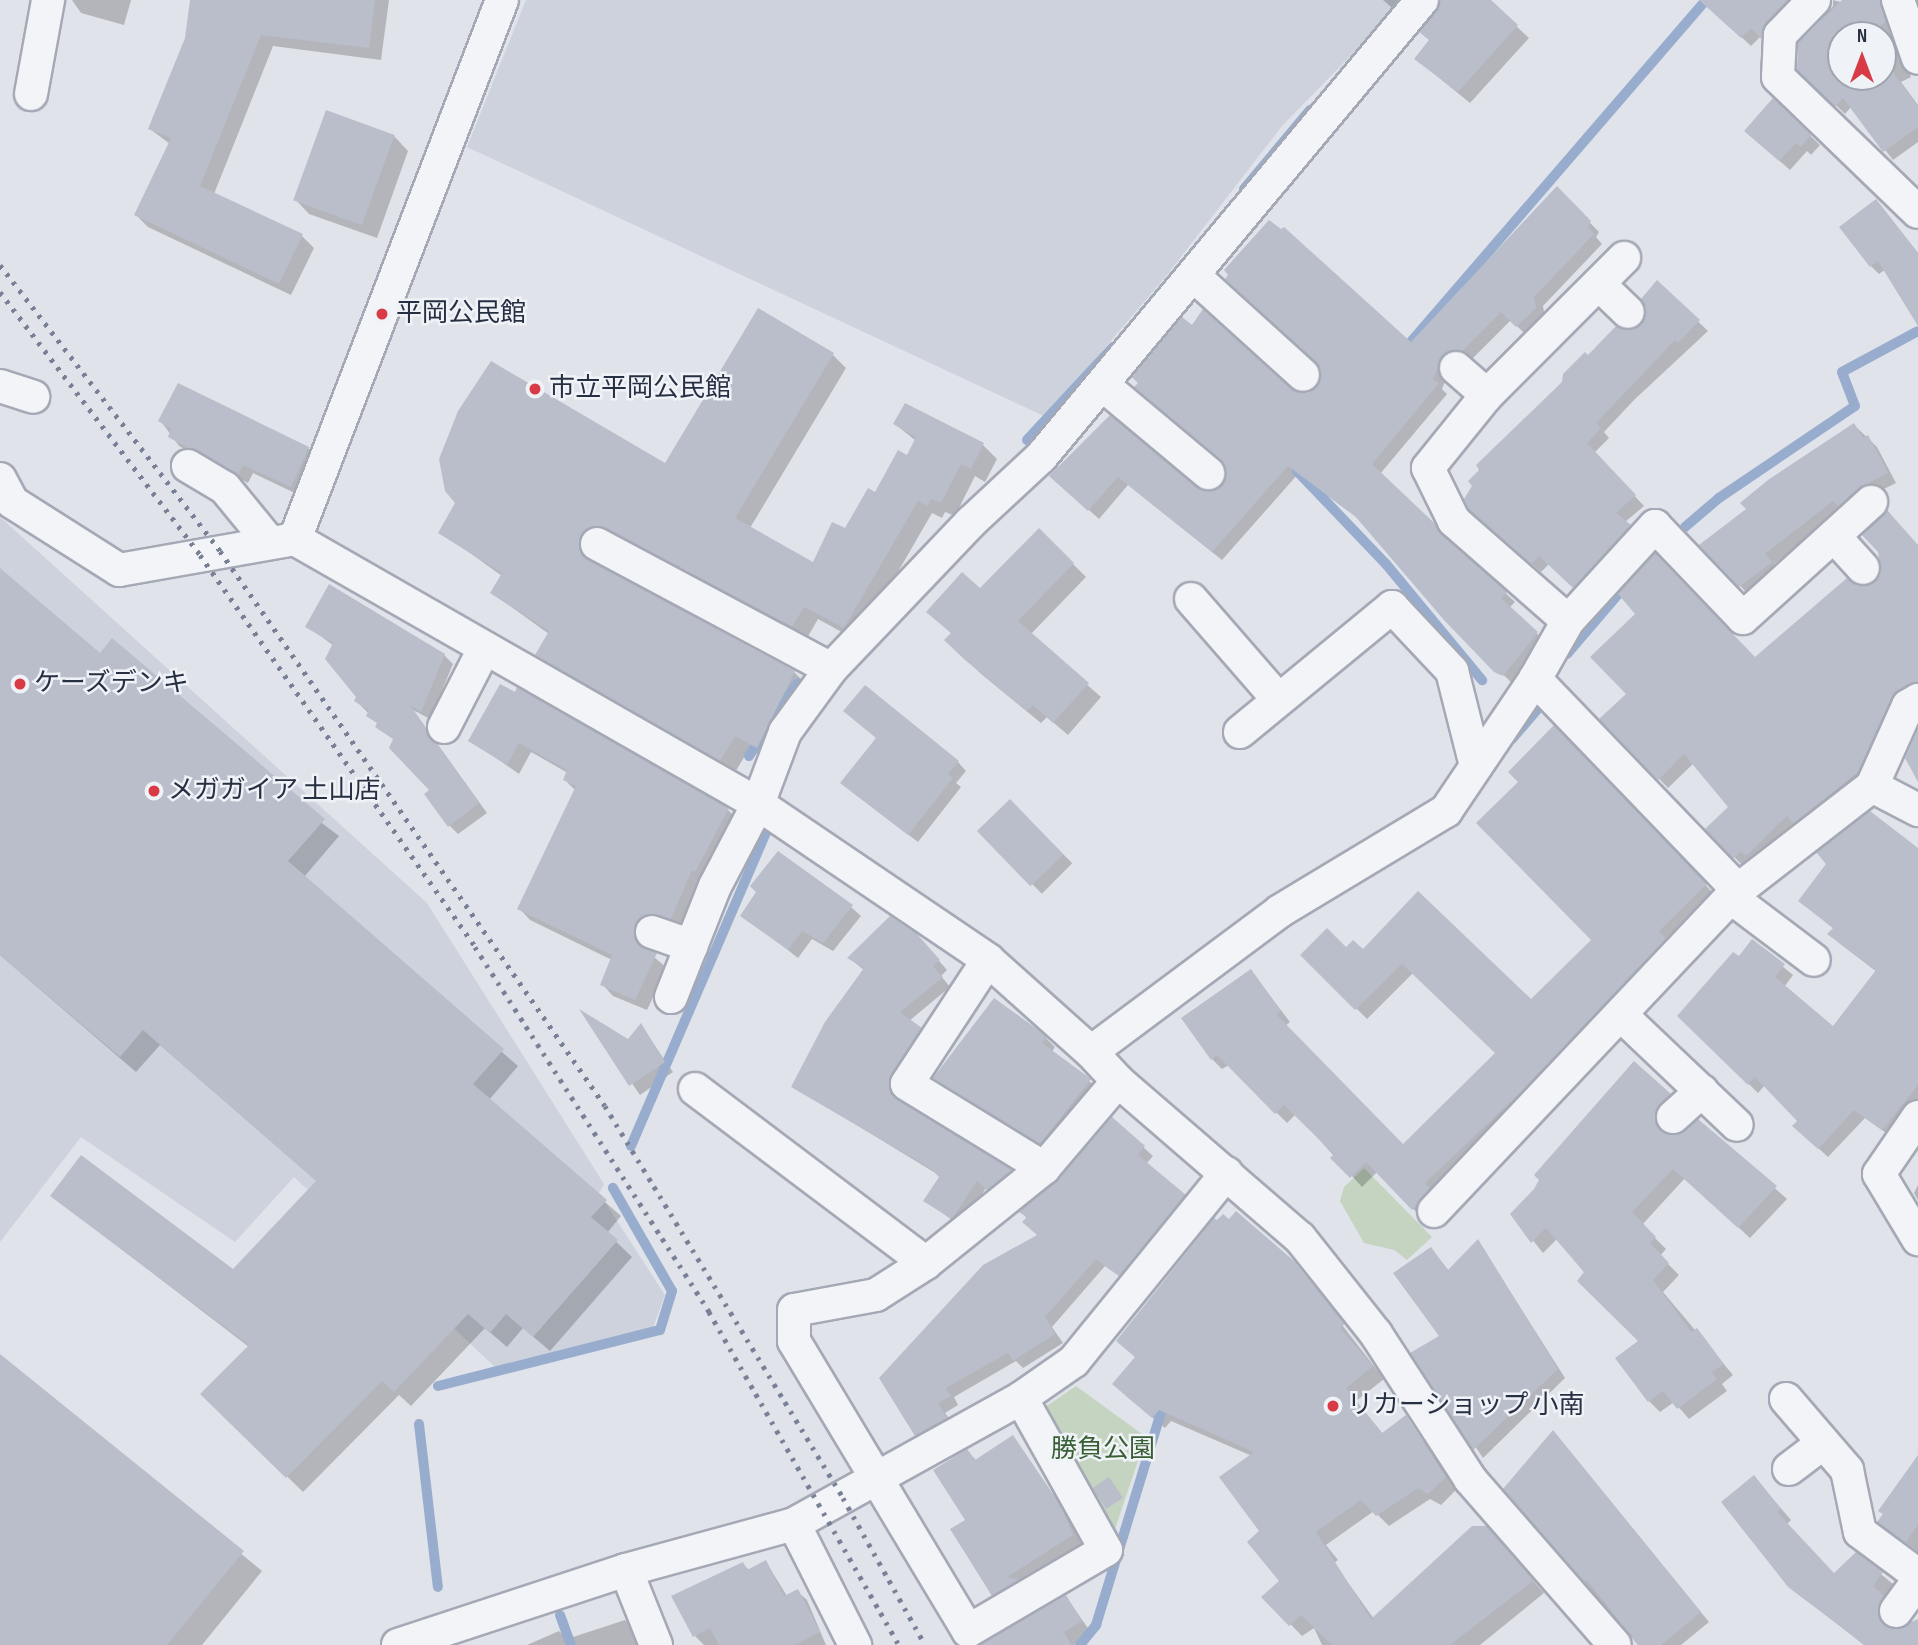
<!DOCTYPE html>
<meta charset="utf-8">
<style>
body{margin:0}
#map{position:relative;width:1918px;height:1645px;overflow:hidden;background:#e0e3ea;font-family:"Sofia Sans Condensed","Noto Sans JP",sans-serif}
div>[style]{position:absolute}
[style*='--x']{left:calc(var(--x)*1px);top:calc(var(--y)*1px);width:calc(var(--w)*1px);rotate:calc(var(--a)*1deg)}
.built>*{inset:0;background:#cdd2dc}
.green>*{inset:0;background:#c4d4c0}
.shadow>*{inset:0;background:#0003;transform-origin:0 0}
.stream>*{height:10px;margin:-5px;padding:0 5px;transform-origin:5px;border-radius:5px;background:#98adcd}
.building>*{inset:0;background:#b9beca;transform-origin:0 0}
.roads{filter:drop-shadow(2px 0 #a5a9b5) drop-shadow(-2px 0 #a5a9b5) drop-shadow(0 2px #a5a9b5) drop-shadow(0 -2px #a5a9b5)}
.minor>*{height:32px;margin:-16px;padding:0 16px;transform-origin:16px;border-radius:16px;background:#f3f4f8}
.rail>*{height:5px;margin-top:-2.5px;transform-origin:0;background:repeating-linear-gradient(90deg,#788095 0 3.5px,transparent 0 10.5px)}
.dots>*{width:19px;height:19px;translate:-50% -50%;box-sizing:border-box;border:4px solid #eff2f7;border-radius:50%}
span{translate:-50% -50%;white-space:nowrap;text-align:center;line-height:1.15;-webkit-text-stroke:5px #eff2f7;paint-order:stroke}
.poi-label{font-size:26px;color:#272f43}
.left{translate:0 -50%;text-align:left}
.park-label{font-size:26px;color:#385f33}
.north{position:absolute;left:1827px;top:21px;width:70px;height:70px;box-sizing:border-box;background:#eff2f7;border:2px solid #9fa4af;border-radius:50%;rotate:0deg;font-size:19px;font-weight:700;line-height:28px;text-align:center;color:#272f43}
.north::after{content:'';display:block;margin:auto;width:24px;height:32px;background:#d93b46;clip-path:polygon(50% 0,100% 100%,50% 72%,0 100%)}
</style>
<div id="map">
<div class="built">
<div style="clip-path:polygon(526px 0,1405px 0,1282px 126px,1167px 275px,1046px 417px,467px 147px)"></div>
<div style="clip-path:polygon(0 517px,427px 903px,604px 1184px,599px 1193px,665px 1295px,652px 1330px,496px 1368px,294px 1177px,235px 1242px,81px 1137px,0 1242px)"></div>
</div>
<div class="green">
<div style="clip-path:polygon(1364px 1168px,1432px 1237px,1407px 1260px,1394px 1250px,1364px 1243px,1340px 1201px,1344px 1187px)"></div>
<div style="clip-path:polygon(1076px 1386px,1146px 1437px,1113px 1535px,1038px 1412px)"></div>
</div>
<div class="shadow">
<div style="clip-path:polygon(72px 0,131px 0,124px 25px,81px 13px)"></div>
<div style="clip-path:polygon(191px 0,389px 0,381px 60px,273px 46px,214px 194px,302px 236px,314px 248px,291px 295px,148px 227px,136px 215px,170px 144px,150px 129px,186px 38px)"></div>
<div style="clip-path:polygon(1383px 0,1422px 0,1405px 19px)"></div>
<div style="clip-path:polygon(1441px 0,1488px 0,1529px 38px,1470px 103px,1416px 59px,1431px 40px)"></div>
<div style="clip-path:polygon(1724px 0,1806px 0,1771px 46px,1761px 36px,1751px 46px,1723px 20px)"></div>
<div style="clip-path:polygon(evenodd,1833px 0,1882px 13px,1891px 21px,1911px 77px,1901px 82px,1918px 105px,1918px 142px,1893px 160px,1851px 107px,1845px 114px,1799px 69px,1800px 44px,1833px 6px,1833px 0,1841px 35px,1883px 35px,1883px 77px,1841px 77px,1841px 35px)"></div>
<div style="clip-path:polygon(1773px 100px,1820px 145px,1811px 155px,1807px 151px,1790px 170px,1756px 140px)"></div>
<div style="clip-path:polygon(394px 136px,408px 151px,377px 238px,309px 214px,295px 199px)"></div>
<div style="clip-path:polygon(1557px 189px,1599px 232px,1596px 237px,1602px 244px,1543px 306px,1545px 318px,1526px 335px,1511px 320px,1471px 360px,1452px 364px,1442px 389px,1447px 394px,1380px 474px,1515px 602px,1509px 608px,1546px 642px,1513px 684px,1445px 619px,1363px 522px,1298px 474px,1222px 560px,1128px 485px,1099px 519px,1061px 485px,1110px 417px,1196px 489px,1205px 493px,1223px 487px,1228px 476px,1222px 461px,1290px 391px,1308px 395px,1411px 345px)"></div>
<div style="clip-path:polygon(1884px 210px,1918px 253px,1918px 319px,1886px 269px,1879px 274px,1871px 266px)"></div>
<div style="clip-path:polygon(1658px 283px,1708px 331px,1634px 400px,1604px 432px,1609px 438px,1594px 453px,1644px 506px,1625px 522px,1639px 535px,1584px 596px,1549px 564px,1541px 572px,1480px 519px,1588px 358px,1643px 325px)"></div>
<div style="clip-path:polygon(833px 355px,846px 368px,750px 528px,814px 564px,908px 457px,916px 441px,895px 424px,983px 445px,997px 459px,985px 482px,975px 476px,955px 516px,945px 512px,942px 518px,932px 513px,858px 641px,818px 619px,806px 640px,594px 548px,592px 560px,794px 672px,808px 686px,771px 760px,749px 749px,734px 774px,551px 669px,537px 655px,549px 634px,492px 593px,502px 576px,441px 532px,665px 465px)"></div>
<div style="clip-path:polygon(160px 420px,308px 448px,317px 458px,301px 496px,253px 473px,248px 483px,179px 446px)"></div>
<div style="clip-path:polygon(1854px 425px,1877px 447px,1896px 483px,1844px 509px,1774px 564px,1780px 573px,1750px 596px,1702px 546px)"></div>
<div style="clip-path:polygon(1039px 530px,1086px 577px,1030px 635px,1101px 697px,1068px 735px,1047px 717px,1041px 723px,980px 673px,947px 640px,952px 634px,929px 612px,980px 591px)"></div>
<div style="clip-path:polygon(1918px 546px,1918px 696px,1867px 782px,1757px 864px,1752px 859px,1744px 867px,1707px 829px,1730px 807px,1694px 763px,1668px 788px,1602px 719px,1755px 659px,1858px 588px,1877px 583px)"></div>
<div style="clip-path:polygon(0 570px,100px 655px,339px 836px,304px 877px,518px 1066px,489px 1100px,621px 1216px,607px 1233px,632px 1257px,550px 1351px,523px 1328px,507px 1347px,485px 1328px,411px 1406px,399px 1395px,303px 1492px,203px 1394px,249px 1347px,52px 1196px,233px 1272px,318px 1182px,160px 1045px,136px 1072px,0 955px)"></div>
<div style="clip-path:polygon(307px 626px,444px 655px,453px 664px,430px 719px,413px 710px,487px 813px,458px 834px,449px 825px,432px 790px,395px 739px,356px 701px,359px 696px,334px 646px)"></div>
<div style="clip-path:polygon(500px 687px,728px 810px,739px 821px,683px 930px,645px 937px,648px 952px,667px 968px,647px 1010px,613px 996px,602px 984px,612px 960px,530px 920px,519px 908px,576px 791px,565px 780px,568px 773px,531px 752px,519px 774px,470px 740px)"></div>
<div style="clip-path:polygon(1554px 727px,1716px 896px,1423px 1219px,1377px 1172px,1362px 1187px,1296px 1114px,1287px 1123px,1229px 1065px,1222px 1069px,1212px 1059px,1251px 971px,1290px 1022px,1285px 1026px,1403px 1146px,1497px 1053px,1413px 973px,1367px 1019px,1303px 955px,1346px 949px,1363px 952px,1531px 1001px,1594px 940px,1520px 782px)"></div>
<div style="clip-path:polygon(958px 762px,966px 771px,956px 783px,961px 787px,918px 842px,851px 791px)"></div>
<div style="left:1010px;top:801px;width:88px;height:43px;rotate:45deg"></div>
<div style="clip-path:polygon(1918px 850px,1918px 1106px,1893px 1138px,1865px 1118px,1828px 1157px,1804px 1135px,1800px 1121px,1765px 1085px,1758px 1093px,1680px 1016px,1753px 942px,1793px 975px,1784px 987px,1833px 1028px,1877px 972px,1839px 943px,1830px 934px,1834px 929px,1800px 901px)"></div>
<div style="clip-path:polygon(851px 907px,861px 916px,833px 951px,812px 939px,798px 958px,743px 915px)"></div>
<div style="clip-path:polygon(925px 945px,947px 970px,941px 976px,950px 987px,909px 1021px,929px 1037px,899px 1099px,1019px 1180px,997px 1198px,986px 1188px,961px 1226px,925px 1201px,942px 1177px,794px 1087px,864px 970px,849px 958px)"></div>
<div style="clip-path:polygon(585px 1015px,629px 1042px,641px 1026px,673px 1072px,640px 1095px)"></div>
<div style="clip-path:polygon(1046px 1038px,1055px 1047px,1052px 1052px,1099px 1089px,1050px 1152px,935px 1078px)"></div>
<div style="clip-path:polygon(1670px 1096px,1681px 1107px,1666px 1124px,1668px 1134px,1678px 1137px,1698px 1121px,1787px 1199px,1750px 1238px,1685px 1178px,1642px 1225px,1666px 1249px,1660px 1256px,1679px 1275px,1663px 1292px,1733px 1375px,1722px 1384px,1727px 1391px,1689px 1419px,1674px 1402px,1660px 1412px,1649px 1401px,1641px 1342px,1557px 1239px,1543px 1253px,1512px 1214px)"></div>
<div style="clip-path:polygon(1112px 1119px,1153px 1156px,1146px 1164px,1193px 1204px,1129px 1283px,1105px 1266px,1052px 1327px,1063px 1343px,1023px 1368px,1016px 1361px,954px 1397px,958px 1405px,945px 1413px,955px 1427px,925px 1443px,916px 1435px,1039px 1236px,1022px 1212px,1059px 1181px)"></div>
<div style="clip-path:polygon(1918px 1185px,1918px 1200px,1914px 1193px)"></div>
<div style="clip-path:polygon(1478px 1241px,1565px 1378px,1483px 1458px,1413px 1354px,1441px 1337px,1431px 1249px,1449px 1271px)"></div>
<div style="clip-path:polygon(1293px 1262px,1384px 1379px,1356px 1401px,1383px 1434px,1406px 1417px,1457px 1489px,1441px 1505px,1430px 1499px,1389px 1526px,1374px 1511px,1326px 1545px,1338px 1560px,1334px 1563px,1374px 1619px,1498px 1540px,1544px 1593px,1480px 1645px,1322px 1645px,1314px 1628px,1302px 1636px,1264px 1597px,1282px 1581px,1261px 1531px,1252px 1456px,1171px 1421px,1165px 1428px,1126px 1396px,1136px 1358px,1118px 1341px)"></div>
<div style="clip-path:polygon(0 1356px,262px 1571px,202px 1645px,0 1645px)"></div>
<div style="clip-path:polygon(1013px 1438px,1070px 1518px,1082px 1545px,1020px 1584px,1003px 1604px,993px 1595px,968px 1520px,967px 1451px,977px 1461px)"></div>
<div style="clip-path:polygon(1562px 1442px,1709px 1622px,1681px 1645px,1638px 1645px,1506px 1489px)"></div>
<div style="clip-path:polygon(1754px 1477px,1791px 1520px,1787px 1524px,1834px 1575px,1856px 1554px,1893px 1584px,1883px 1598px,1894px 1608px,1888px 1621px,1890px 1628px,1903px 1630px,1918px 1621px,1918px 1645px,1864px 1645px,1789px 1586px)"></div>
<div style="clip-path:polygon(1918px 1492px,1918px 1552px,1880px 1522px)"></div>
<div style="clip-path:polygon(766px 1562px,787px 1596px,797px 1591px,807px 1600px,826px 1645px,704px 1645px,695px 1636px,743px 1564px,749px 1570px)"></div>
<div style="clip-path:polygon(1066px 1597px,1090px 1631px,1074px 1645px,1014px 1645px)"></div>
<div style="clip-path:polygon(625px 1620px,639px 1634px,643px 1645px,527px 1645px,559px 1631px,567px 1639px)"></div>
</div>
<div class="stream">
<div style="--x:1244;--y:189;--w:103;--a:-50.1"></div>
<div style="--x:1403;--y:351;--w:464;--a:-49.2"></div>
<div style="--x:1027;--y:440;--w:127;--a:-47.2"></div>
<div style="--x:1299;--y:468;--w:4;--a:124"></div>
<div style="--x:1297;--y:471;--w:129;--a:46.3"></div>
<div style="--x:1386;--y:564;--w:151;--a:50.4"></div>
<div style="--x:1685;--y:527;--w:45;--a:-40.5"></div>
<div style="--x:1719;--y:498;--w:164;--a:-34.1"></div>
<div style="--x:1855;--y:406;--w:36;--a:-111"></div>
<div style="--x:1842;--y:372;--w:86;--a:-28.3"></div>
<div style="--x:1567;--y:654;--w:149;--a:-49.4"></div>
<div style="--x:1512;--y:739;--w:46;--a:-49.4"></div>
<div style="--x:749;--y:756;--w:87;--a:-56.3"></div>
<div style="--x:631;--y:1146;--w:348;--a:-66.7"></div>
<div style="--x:438;--y:1386;--w:229;--a:-14.2"></div>
<div style="--x:660;--y:1330;--w:41;--a:-72.9"></div>
<div style="--x:672;--y:1291;--w:119;--a:-119.8"></div>
<div style="--x:419;--y:1424;--w:164;--a:83.4"></div>
<div style="--x:560;--y:1615;--w:32;--a:70"></div>
<div style="--x:1080;--y:1645;--w:26;--a:-51"></div>
<div style="--x:1096;--y:1625;--w:235;--a:-73"></div>
</div>
<div class="building">
<div style="clip-path:polygon(190px 0,375px 0,369px 48px,261px 35px,200px 186px,303px 234px,279px 284px,134px 215px,171px 138px,148px 129px,185px 38px)"></div>
<div style="clip-path:polygon(1440px 0,1491px 0,1518px 25px,1458px 92px,1414px 59px,1429px 40px,1419px 32px)"></div>
<div style="clip-path:polygon(1699px 0,1788px 0,1767px 22px,1761px 39px,1751px 28px,1741px 38px)"></div>
<div style="clip-path:polygon(1842px 0,1880px 0,1886px 22px,1865px 35px,1841px 35px,1841px 77px,1883px 77px,1883px 59px,1918px 106px,1918px 127px,1883px 152px,1843px 98px,1835px 107px,1797px 70px,1798px 43px)"></div>
<div style="clip-path:polygon(1773px 98px,1811px 135px,1801px 147px,1796px 143px,1779px 161px,1744px 131px)"></div>
<div style="left:326px;top:110px;width:73px;height:96px;rotate:20deg"></div>
<div style="clip-path:polygon(1557px 186px,1591px 221px,1588px 227px,1594px 234px,1534px 297px,1536px 308px,1516px 327px,1501px 312px,1462px 351px,1443px 355px,1433px 379px,1439px 383px,1372px 464px,1507px 592px,1501px 598px,1538px 632px,1503px 676px,1494px 672px,1444px 620px,1355px 516px,1288px 466px,1212px 552px,1118px 477px,1088px 511px,1049px 476px,1110px 415px,1197px 487px,1206px 491px,1222px 485px,1226px 475px,1220px 459px,1134px 387px,1138px 383px,1132px 377px,1182px 317px,1192px 325px,1203px 309px,1291px 389px,1308px 393px,1317px 387px,1321px 370px,1315px 361px,1225px 279px,1228px 275px,1224px 270px,1269px 220px,1281px 229px,1284px 227px,1411px 342px)"></div>
<div style="clip-path:polygon(1876px 199px,1918px 253px,1918px 326px,1878px 261px,1870px 267px,1839px 227px)"></div>
<div style="clip-path:polygon(1657px 280px,1700px 320px,1678px 343px,1675px 340px,1596px 423px,1601px 428px,1587px 443px,1636px 495px,1616px 513px,1631px 525px,1573px 588px,1539px 556px,1531px 564px,1469px 510px,1464px 499px,1472px 486px,1468px 481px,1479px 470px,1476px 465px,1562px 382px,1563px 374px,1585px 352px,1588px 355px,1616px 326px,1632px 330px,1642px 324px,1646px 308px,1641px 299px)"></div>
<div style="clip-path:polygon(758px 308px,834px 353px,735px 518px,813px 562px,832px 522px,845px 528px,868px 488px,875px 492px,898px 450px,907px 455px,916px 437px,893px 424px,905px 403px,984px 443px,971px 469px,961px 464px,941px 503px,931px 499px,928px 506px,918px 501px,844px 628px,804px 607px,792px 627px,606px 528px,596px 526px,581px 535px,579px 545px,588px 560px,795px 671px,757px 748px,735px 736px,720px 761px,535px 655px,549px 631px,490px 593px,502px 573px,438px 533px,455px 503px,445px 491px,439px 459px,458px 411px,491px 361px,665px 463px)"></div>
<div style="clip-path:polygon(178px 383px,309px 447px,291px 487px,243px 465px,238px 475px,168px 437px,171px 429px,158px 421px)"></div>
<div style="clip-path:polygon(1854px 423px,1863px 438px,1868px 435px,1888px 473px,1859px 488px,1839px 507px,1833px 501px,1765px 554px,1772px 562px,1739px 587px,1699px 545px,1746px 509px,1740px 503px,1768px 480px)"></div>
<div style="clip-path:polygon(1887px 510px,1918px 545px,1918px 682px,1892px 698px,1858px 772px,1793px 824px,1787px 816px,1746px 856px,1741px 851px,1733px 859px,1705px 829px,1728px 807px,1684px 754px,1658px 780px,1599px 719px,1626px 694px,1590px 657px,1635px 614px,1618px 594px,1655px 553px,1755px 657px,1847px 578px,1858px 586px,1876px 581px,1881px 573px,1878px 552px,1862px 535px)"></div>
<div style="clip-path:polygon(1039px 528px,1074px 563px,1018px 621px,1089px 683px,1053px 723px,1033px 705px,1027px 711px,965px 660px,944px 640px,951px 633px,926px 612px,962px 572px,980px 588px)"></div>
<div style="clip-path:polygon(0 568px,100px 653px,112px 638px,325px 819px,288px 861px,504px 1049px,473px 1084px,607px 1200px,591px 1217px,618px 1240px,533px 1337px,506px 1314px,490px 1333px,468px 1314px,394px 1392px,382px 1381px,286px 1478px,200px 1394px,249px 1345px,50px 1196px,81px 1155px,233px 1269px,316px 1181px,143px 1030px,120px 1057px,0 955px)"></div>
<div style="clip-path:polygon(329px 584px,445px 654px,421px 712px,410px 705px,479px 803px,448px 827px,424px 794px,429px 790px,389px 748px,393px 739px,375px 727px,377px 723px,366px 716px,369px 710px,354px 701px,356px 697px,325px 659px,333px 643px,305px 627px)"></div>
<div style="clip-path:polygon(500px 684px,515px 692px,517px 687px,729px 808px,695px 872px,692px 870px,671px 919px,649px 914px,635px 925px,638px 943px,657px 953px,635px 1000px,600px 985px,612px 955px,517px 909px,576px 786px,563px 780px,567px 770px,519px 743px,507px 765px,468px 741px)"></div>
<div style="clip-path:polygon(865px 685px,959px 761px,948px 774px,953px 778px,908px 835px,840px 783px,876px 738px,843px 711px)"></div>
<div style="clip-path:polygon(1554px 725px,1707px 884px,1659px 931px,1666px 939px,1521px 1092px,1425px 1183px,1430px 1188px,1412px 1210px,1366px 1162px,1350px 1178px,1330px 1158px,1334px 1154px,1284px 1105px,1275px 1114px,1217px 1055px,1211px 1060px,1181px 1018px,1251px 969px,1281px 1011px,1276px 1014px,1403px 1144px,1495px 1053px,1402px 964px,1355px 1010px,1300px 955px,1327px 928px,1346px 947px,1353px 940px,1363px 949px,1418px 891px,1531px 999px,1591px 940px,1476px 823px,1518px 782px,1508px 772px)"></div>
<div style="clip-path:polygon(1918px 729px,1918px 782px,1905px 758px)"></div>
<div style="left:1010px;top:799px;width:77px;height:46px;rotate:46deg"></div>
<div style="clip-path:polygon(1870px 811px,1918px 848px,1918px 1085px,1882px 1130px,1854px 1110px,1818px 1149px,1792px 1126px,1797px 1121px,1755px 1077px,1748px 1085px,1677px 1016px,1733px 952px,1739px 956px,1752px 939px,1785px 964px,1775px 977px,1833px 1026px,1876px 970px,1827px 934px,1833px 928px,1798px 901px,1826px 864px,1816px 852px)"></div>
<div style="clip-path:polygon(778px 851px,853px 905px,823px 943px,802px 931px,788px 950px,740px 916px,756px 892px,750px 886px)"></div>
<div style="clip-path:polygon(890px 916px,917px 934px,940px 960px,933px 966px,943px 977px,900px 1012px,922px 1028px,891px 1075px,891px 1092px,1012px 1170px,987px 1190px,977px 1181px,952px 1219px,923px 1201px,939px 1177px,930px 1168px,791px 1087px,825px 1022px,864px 968px,847px 958px)"></div>
<div style="clip-path:polygon(994px 998px,1040px 1031px,1047px 1037px,1042px 1043px,1091px 1079px,1040px 1144px,933px 1078px)"></div>
<div style="clip-path:polygon(579px 1009px,628px 1039px,641px 1023px,665px 1062px,629px 1086px)"></div>
<div style="clip-path:polygon(1634px 1061px,1671px 1094px,1655px 1112px,1660px 1130px,1677px 1135px,1698px 1119px,1777px 1186px,1738px 1228px,1673px 1169px,1632px 1212px,1656px 1237px,1650px 1243px,1669px 1263px,1653px 1280px,1691px 1332px,1697px 1328px,1724px 1364px,1712px 1372px,1717px 1379px,1677px 1409px,1663px 1391px,1648px 1402px,1615px 1358px,1638px 1341px,1577px 1281px,1584px 1272px,1546px 1228px,1531px 1243px,1510px 1214px,1534px 1189px,1539px 1180px,1534px 1175px)"></div>
<div style="clip-path:polygon(1112px 1117px,1145px 1146px,1138px 1155px,1186px 1195px,1119px 1276px,1096px 1259px,1045px 1317px,1055px 1334px,1013px 1361px,1008px 1353px,946px 1388px,951px 1396px,938px 1403px,947px 1418px,915px 1436px,879px 1378px,983px 1265px,1037px 1235px,1022px 1222px,1027px 1217px,1019px 1212px,1058px 1180px)"></div>
<div style="clip-path:polygon(1236px 1211px,1294px 1261px,1345px 1324px,1340px 1328px,1373px 1366px,1346px 1388px,1382px 1433px,1406px 1415px,1446px 1477px,1428px 1494px,1418px 1488px,1376px 1516px,1361px 1500px,1316px 1532px,1371px 1619px,1472px 1526px,1487px 1526px,1534px 1580px,1450px 1645px,1332px 1645px,1301px 1615px,1289px 1626px,1261px 1597px,1279px 1581px,1247px 1542px,1259px 1531px,1219px 1477px,1254px 1452px,1159px 1410px,1152px 1418px,1112px 1384px,1135px 1357px,1116px 1341px,1214px 1218px,1217px 1220px,1223px 1214px,1229px 1219px)"></div>
<div style="clip-path:polygon(1478px 1239px,1558px 1369px,1473px 1450px,1410px 1353px,1439px 1336px,1393px 1273px,1431px 1247px,1448px 1270px)"></div>
<div style="clip-path:polygon(0 1354px,244px 1551px,167px 1645px,0 1645px)"></div>
<div style="clip-path:polygon(1553px 1430px,1701px 1612px,1661px 1645px,1638px 1645px,1587px 1580px,1584px 1582px,1503px 1489px)"></div>
<div style="clip-path:polygon(1013px 1435px,1061px 1506px,1073px 1535px,1007px 1577px,1019px 1580px,992px 1596px,950px 1529px,965px 1520px,933px 1470px,967px 1449px,975px 1460px)"></div>
<div style="clip-path:polygon(1918px 1455px,1918px 1525px,1905px 1543px,1877px 1522px,1883px 1514px,1878px 1511px)"></div>
<div style="clip-path:polygon(1754px 1475px,1781px 1509px,1777px 1512px,1834px 1573px,1856px 1552px,1883px 1572px,1873px 1586px,1884px 1596px,1878px 1608px,1880px 1619px,1895px 1629px,1918px 1619px,1918px 1645px,1865px 1645px,1788px 1587px,1721px 1502px)"></div>
<div style="left:1109px;top:1477px;width:25px;height:20px;rotate:56deg"></div>
<div style="clip-path:polygon(766px 1560px,784px 1596px,798px 1589px,820px 1632px,794px 1645px,719px 1645px,710px 1628px,693px 1637px,671px 1596px,743px 1562px,747px 1570px)"></div>
<div style="clip-path:polygon(1066px 1595px,1082px 1621px,1064px 1632px,1071px 1645px,980px 1645px)"></div>
</div>
<div class="roads">
<div class="minor">
<div style="--x:1814;--y:0;--w:49;--a:134.2"></div>
<div style="--x:1780;--y:35;--w:42;--a:92.7"></div>
<div style="--x:1778;--y:77;--w:194;--a:44"></div>
<div style="--x:1898;--y:0;--w:61;--a:71"></div>
<div style="--x:31;--y:94;--w:96;--a:-79.7"></div>
<div style="--x:1194;--y:276;--w:147;--a:42.2"></div>
<div style="--x:1599;--y:284;--w:40;--a:44"></div>
<div style="--x:1456;--y:368;--w:41;--a:41.1"></div>
<div style="--x:0;--y:386;--w:35;--a:18"></div>
<div style="--x:1104;--y:386;--w:136;--a:39.9"></div>
<div style="--x:188;--y:466;--w:43;--a:30.7"></div>
<div style="--x:225;--y:488;--w:71;--a:50.7"></div>
<div style="--x:0;--y:479;--w:26;--a:62"></div>
<div style="--x:12;--y:502;--w:127;--a:32.4"></div>
<div style="--x:119;--y:570;--w:179;--a:-10"></div>
<div style="--x:295;--y:539;--w:533;--a:29.78"></div>
<div style="--x:758;--y:804;--w:278;--a:34.1"></div>
<div style="--x:988;--y:960;--w:138;--a:41.8"></div>
<div style="--x:1091;--y:1052;--w:40;--a:47"></div>
<div style="--x:1118;--y:1081;--w:240;--a:40.8"></div>
<div style="--x:1300;--y:1238;--w:122;--a:51.6"></div>
<div style="--x:1376;--y:1334;--w:173;--a:57"></div>
<div style="--x:1470;--y:1479;--w:220;--a:48.9"></div>
<div style="--x:1834;--y:536;--w:43;--a:47.8"></div>
<div style="--x:295;--y:539;--w:577;--a:-68.99"></div>
<div style="--x:597;--y:544;--w:265;--a:28.1"></div>
<div style="--x:1191;--y:599;--w:133;--a:49"></div>
<div style="--x:1568;--y:621;--w:152;--a:-138.7"></div>
<div style="--x:1454;--y:521;--w:59;--a:-116.1"></div>
<div style="--x:1428;--y:468;--w:94;--a:-51.1"></div>
<div style="--x:1487;--y:395;--w:194;--a:-45"></div>
<div style="--x:444;--y:727;--w:85;--a:-62.8"></div>
<div style="--x:1240;--y:732;--w:197;--a:-39.4"></div>
<div style="--x:1392;--y:607;--w:88;--a:46.8"></div>
<div style="--x:1452;--y:671;--w:98;--a:75.8"></div>
<div style="--x:1872;--y:786;--w:88;--a:-65.8"></div>
<div style="--x:1908;--y:706;--w:12;--a:-31"></div>
<div style="--x:1738;--y:890;--w:293;--a:-133.9"></div>
<div style="--x:1535;--y:679;--w:67;--a:-60.4"></div>
<div style="--x:1568;--y:621;--w:129;--a:-47.5"></div>
<div style="--x:1655;--y:526;--w:127;--a:46.3"></div>
<div style="--x:1743;--y:618;--w:173;--a:-42.2"></div>
<div style="--x:1733;--y:899;--w:101;--a:37"></div>
<div style="--x:652;--y:932;--w:42;--a:19.3"></div>
<div style="--x:988;--y:960;--w:148;--a:123.2"></div>
<div style="--x:907;--y:1084;--w:161;--a:31.5"></div>
<div style="--x:671;--y:997;--w:119;--a:-68.4"></div>
<div style="--x:715;--y:886;--w:93;--a:-62.3"></div>
<div style="--x:758;--y:804;--w:77;--a:-69.4"></div>
<div style="--x:785;--y:732;--w:78;--a:-53.9"></div>
<div style="--x:831;--y:669;--w:203;--a:-46.4"></div>
<div style="--x:971;--y:522;--w:96;--a:-42.9"></div>
<div style="--x:1041;--y:457;--w:595;--a:-50.18"></div>
<div style="--x:1622;--y:1016;--w:158;--a:43.5"></div>
<div style="--x:1091;--y:1052;--w:236;--a:-36.7"></div>
<div style="--x:1280;--y:911;--w:194;--a:-31.1"></div>
<div style="--x:1446;--y:811;--w:159;--a:-56"></div>
<div style="--x:1118;--y:1081;--w:114;--a:130.4"></div>
<div style="--x:1044;--y:1168;--w:151;--a:141.2"></div>
<div style="--x:926;--y:1263;--w:59;--a:147.4"></div>
<div style="--x:876;--y:1295;--w:83;--a:169.6"></div>
<div style="--x:794;--y:1310;--w:31;--a:90"></div>
<div style="--x:794;--y:1341;--w:338;--a:59"></div>
<div style="--x:968;--y:1631;--w:160;--a:-30.4"></div>
<div style="--x:1106;--y:1550;--w:174;--a:-119.2"></div>
<div style="--x:1021;--y:1398;--w:65;--a:-34.9"></div>
<div style="--x:1074;--y:1361;--w:242;--a:-50.9"></div>
<div style="--x:695;--y:1089;--w:289;--a:37"></div>
<div style="--x:1673;--y:1117;--w:39;--a:-42"></div>
<div style="--x:1918;--y:1117;--w:69;--a:124.4"></div>
<div style="--x:1879;--y:1174;--w:76;--a:59"></div>
<div style="--x:1434;--y:1211;--w:442;--a:-46.6"></div>
<div style="--x:1738;--y:890;--w:170;--a:-37.8"></div>
<div style="--x:1872;--y:786;--w:52;--a:27.6"></div>
<div style="--x:1786;--y:1399;--w:94;--a:49.3"></div>
<div style="--x:1847;--y:1470;--w:63;--a:78.2"></div>
<div style="--x:1860;--y:1532;--w:72;--a:36.6"></div>
<div style="--x:1789;--y:1469;--w:41;--a:-37.1"></div>
<div style="--x:794;--y:1524;--w:136;--a:63.2"></div>
<div style="--x:626;--y:1570;--w:81;--a:68.2"></div>
<div style="--x:1896;--y:1611;--w:37;--a:-54"></div>
<div style="--x:398;--y:1645;--w:240;--a:-18.2"></div>
<div style="--x:626;--y:1570;--w:174;--a:-15.3"></div>
<div style="--x:794;--y:1524;--w:260;--a:-29"></div>
</div>
</div>
<div class="rail">
<div style="--x:0;--y:265;--w:361;--a:52.4"></div>
<div style="--x:220;--y:551;--w:675;--a:55.25"></div>
<div style="--x:605;--y:1106;--w:459;--a:58.7"></div>
<div style="--x:843;--y:1498;--w:168;--a:60.8"></div>
<div style="--x:0;--y:292;--w:330;--a:52.7"></div>
<div style="--x:200;--y:555;--w:479;--a:54.9"></div>
<div style="--x:475;--y:947;--w:434;--a:57.3"></div>
<div style="--x:709;--y:1312;--w:383;--a:60.3"></div>
</div>
<div class="dots">
<div style="left:382px;top:314px;background:#d93b46"></div>
<div style="left:535px;top:389px;background:#d93b46"></div>
<div style="left:20px;top:684px;background:#d93b46"></div>
<div style="left:154px;top:791px;background:#d93b46"></div>
<div style="left:1333px;top:1406px;background:#d93b46"></div>
</div>
<div class="poi-label">
<span class="left" style="left:396px;top:314px">平岡公民館</span>
<span class="left" style="left:549px;top:389px">市立平岡公民館</span>
<span class="left" style="left:34px;top:684px">ケーズデンキ</span>
<span class="left" style="left:168px;top:791px">メガガイア 土山店</span>
<span class="left" style="left:1347px;top:1406px">リカーショップ 小南</span>
</div>
<div class="park-label">
<span style="left:1103px;top:1450px">勝負公園</span>
</div>
<div class="north">N</div>
</div>
